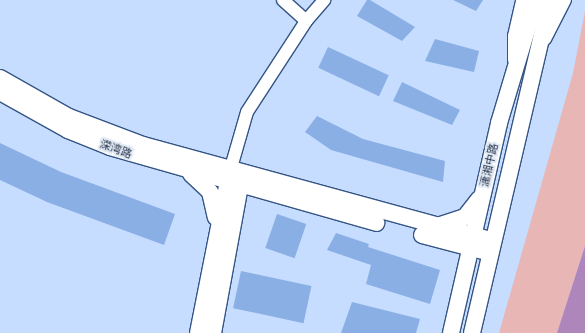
<!DOCTYPE html>
<meta charset="utf-8">
<style>
body{margin:0}
#map{position:relative;width:585px;height:333px;overflow:hidden;background:#c6ddff;font-family:"IBM Plex Sans","Noto Sans SC",sans-serif}
div>[style]{position:absolute}
[style*='--x']{left:calc(var(--x)*1px);top:calc(var(--y)*1px);width:calc(var(--w)*1px);rotate:calc(var(--a)*1deg)}
.green>*{inset:0;background:#e9b6b6}
.water>*{inset:0;background:#af86bc}
.building>*{inset:0;background:#8aafe5;transform-origin:0 0}
.roads{filter:drop-shadow(1px 0 #345585) drop-shadow(-1px 0 #345585) drop-shadow(0 1px #345585) drop-shadow(0 -1px #345585)}
.minor>*{height:12px;margin:-6px;padding:0 6px;transform-origin:6px;border-radius:6px;background:#fff}
.major>*{height:16px;margin:-8px;padding:0 8px;transform-origin:8px;border-radius:8px;background:#fff}
span{translate:-50% -50%;white-space:nowrap;text-align:center;line-height:1.15;-webkit-text-stroke:4px #e1e9f4;paint-order:stroke}
.street-label{font-size:11px;color:#233147}
</style>
<div id="map">
<div class="green">
<div style="clip-path:polygon(585px 11px,585px 246px,557px 333px,499px 333px,573px 73px)"></div>
</div>
<div class="water">
<div style="clip-path:polygon(585px 246px,585px 333px,557px 333px)"></div>
</div>
<div class="building">
<div style="clip-path:polygon(367px 0,370px 0,415px 27px,402px 41px,357px 16px)"></div>
<div style="clip-path:polygon(453px 0,483px 0,476px 11px)"></div>
<div style="clip-path:polygon(435px 39px,479px 51px,474px 72px,425px 61px)"></div>
<div style="left:328px;top:47px;width:67px;height:23px;rotate:25deg"></div>
<div style="clip-path:polygon(402px 82px,460px 110px,452px 125px,393px 101px)"></div>
<div style="clip-path:polygon(317px 116px,363px 139px,445px 161px,443px 182px,331px 150px,305px 132px)"></div>
<div style="clip-path:polygon(0 143px,61px 172px,175px 214px,164px 245px,47px 202px,0 180px)"></div>
<div style="left:277px;top:214px;width:31px;height:36px;rotate:19deg"></div>
<div style="clip-path:polygon(336px 233px,369px 244px,368px 247px,440px 270px,430px 304px,366px 284px,371px 265px,327px 250px)"></div>
<div style="left:241px;top:271px;width:72px;height:38px;rotate:12deg"></div>
<div style="clip-path:polygon(352px 302px,420px 319px,416px 333px,341px 333px)"></div>
</div>
<div class="roads">
<div class="minor">
<div style="--x:283;--y:0;--w:31;--a:42"></div>
<div style="--x:545;--y:39;--w:44;--a:-62.9"></div>
<div style="--x:514;--y:60;--w:24;--a:-90"></div>
<div style="--x:514;--y:36;--w:37;--a:-77"></div>
<div style="--x:230;--y:171;--w:61;--a:-73.9"></div>
<div style="--x:247;--y:112;--w:108;--a:-57"></div>
<div style="--x:306;--y:21;--w:28;--a:-49"></div>
</div>
<div class="major">
<div style="--x:0;--y:78;--w:79;--a:29.5"></div>
<div style="--x:69;--y:117;--w:79;--a:20.7"></div>
<div style="--x:143;--y:145;--w:363;--a:15.3"></div>
<div style="--x:0;--y:92;--w:78;--a:29.2"></div>
<div style="--x:68;--y:130;--w:45;--a:22"></div>
<div style="--x:110;--y:147;--w:277;--a:15.9"></div>
<div style="--x:191;--y:174;--w:26;--a:43"></div>
<div style="--x:210;--y:192;--w:26;--a:77"></div>
<div style="--x:437;--y:226;--w:29;--a:-18"></div>
<div style="--x:465;--y:217;--w:23;--a:-52"></div>
<div style="--x:422;--y:235;--w:70;--a:14.8"></div>
<div style="--x:198;--y:333;--w:164;--a:-78.8"></div>
<div style="--x:213;--y:333;--w:161;--a:-79.6"></div>
<div style="--x:451;--y:333;--w:215;--a:-77.1"></div>
<div style="--x:499;--y:123;--w:128;--a:-73.3"></div>
<div style="--x:472;--y:333;--w:342;--a:-76.8"></div>
</div>
</div>
<div class="street-label">
<span style="left:116px;top:149px;rotate:20deg">溁湾路</span>
<span style="left:489px;top:165px;rotate:-77deg">潇湘中路</span>
</div>
</div>
